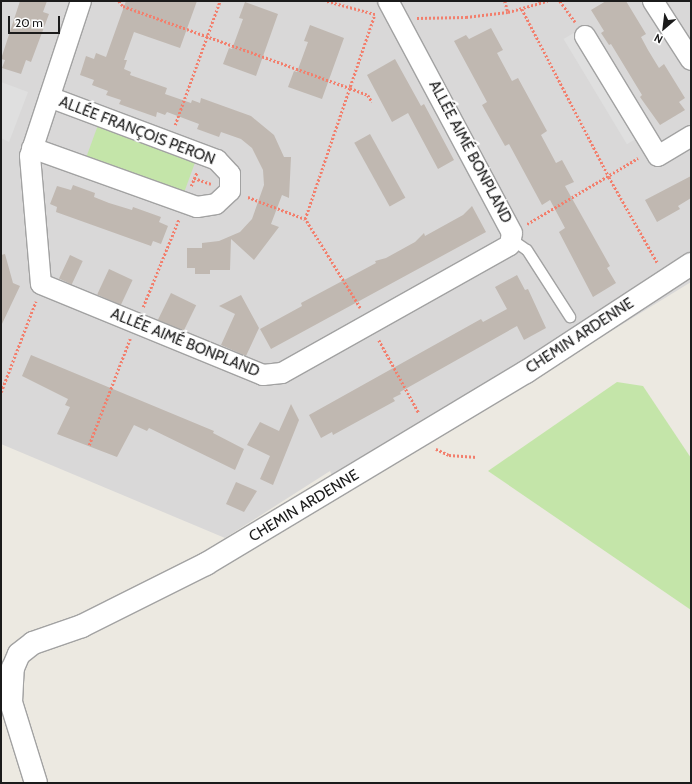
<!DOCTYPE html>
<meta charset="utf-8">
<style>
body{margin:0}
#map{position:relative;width:692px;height:784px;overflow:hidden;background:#ece9e1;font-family:Cabin,sans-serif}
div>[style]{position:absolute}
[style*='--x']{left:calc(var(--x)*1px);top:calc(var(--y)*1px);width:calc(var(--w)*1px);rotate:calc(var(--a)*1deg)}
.residential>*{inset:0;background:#d9d8d8}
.grass>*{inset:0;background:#c4e5a9;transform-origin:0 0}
.parking>*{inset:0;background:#dfdfdf;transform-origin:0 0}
.building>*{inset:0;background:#c0b8b1;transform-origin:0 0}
.path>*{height:2.5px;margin-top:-1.25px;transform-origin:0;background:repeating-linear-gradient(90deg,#f27f6d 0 2px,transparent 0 4px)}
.roads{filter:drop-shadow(1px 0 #a2a2a2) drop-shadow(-1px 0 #a2a2a2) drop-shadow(0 1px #a2a2a2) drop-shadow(0 -1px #a2a2a2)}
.service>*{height:10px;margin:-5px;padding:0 5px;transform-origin:5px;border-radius:5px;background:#fff}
.minor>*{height:20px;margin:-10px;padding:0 10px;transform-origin:10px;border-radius:10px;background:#fff}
.tertiary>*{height:22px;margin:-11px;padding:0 11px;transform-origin:11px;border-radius:11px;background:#fff}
span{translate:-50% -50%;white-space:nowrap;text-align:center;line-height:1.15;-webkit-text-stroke:4px #fff;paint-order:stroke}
.street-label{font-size:15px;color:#1b1b1b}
.frame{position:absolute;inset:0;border:2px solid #1b1b1b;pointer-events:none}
.north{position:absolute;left:644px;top:8px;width:40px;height:40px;-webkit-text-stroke:3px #fff;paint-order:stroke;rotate:208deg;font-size:11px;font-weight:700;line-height:16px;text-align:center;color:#1b1b1b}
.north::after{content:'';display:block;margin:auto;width:14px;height:18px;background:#1b1b1b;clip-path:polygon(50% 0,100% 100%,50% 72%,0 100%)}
.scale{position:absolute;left:8px;top:16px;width:52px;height:18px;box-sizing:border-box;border:2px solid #1b1b1b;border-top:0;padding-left:5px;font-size:12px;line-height:14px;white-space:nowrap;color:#1b1b1b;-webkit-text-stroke:3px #fff;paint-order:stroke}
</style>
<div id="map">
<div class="residential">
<div style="clip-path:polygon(1px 1px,691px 1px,691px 282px,341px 497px,330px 471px,225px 538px,1px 444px)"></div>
</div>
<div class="grass">
<div style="left:98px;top:125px;width:104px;height:40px;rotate:20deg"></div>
<div style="clip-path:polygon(617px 382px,643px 386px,691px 458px,691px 610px,488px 471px)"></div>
</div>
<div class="parking">
<div style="left:585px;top:26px;width:123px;height:25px;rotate:59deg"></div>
<div style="clip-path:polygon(1px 82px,28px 92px,9px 142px,1px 138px)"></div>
</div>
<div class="building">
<div style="clip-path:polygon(20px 1px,47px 1px,43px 12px,49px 14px,31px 62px,26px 60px,21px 74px,2px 68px,5px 60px,1px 59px)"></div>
<div style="clip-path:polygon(126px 1px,197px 1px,180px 48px,134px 32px,124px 60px,127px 60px,124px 69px,131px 72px,130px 75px,167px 88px,165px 94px,191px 103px,192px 100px,200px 103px,201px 98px,251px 116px,274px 135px,284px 157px,291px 157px,289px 198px,282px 195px,271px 224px,279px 227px,254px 260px,231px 239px,230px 270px,210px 270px,210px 274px,195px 274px,195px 268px,187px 268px,187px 248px,202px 248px,202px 243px,219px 241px,240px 232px,252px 219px,264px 185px,263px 170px,252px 148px,241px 139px,221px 132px,219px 137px,197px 129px,199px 124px,167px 112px,165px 115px,157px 112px,156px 117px,119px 104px,121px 100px,106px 95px,108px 91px,92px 85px,94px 80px,80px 75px,86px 56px,94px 59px,96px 53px,106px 57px)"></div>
<div style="clip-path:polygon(606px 1px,626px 1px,646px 34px,641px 37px,648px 50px,659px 68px,664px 64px,685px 98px,679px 102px,685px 110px,660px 125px,640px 97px,642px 95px,611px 44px,609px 45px,601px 33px,604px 31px,591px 10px)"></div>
<div style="clip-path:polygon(245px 2px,278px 14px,256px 76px,223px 64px,229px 48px,232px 49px,243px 19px,239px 18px)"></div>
<div style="clip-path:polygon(310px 25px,344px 38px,322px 99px,288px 87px,294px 71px,297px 72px,308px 42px,304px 41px)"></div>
<div style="clip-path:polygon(491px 28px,503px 50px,497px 53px,512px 81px,518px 78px,530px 100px,547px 131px,541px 135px,556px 163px,562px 160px,574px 182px,565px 186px,610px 266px,607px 268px,616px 283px,593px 297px,559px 232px,565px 228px,550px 200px,542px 205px,509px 144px,505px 146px,482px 105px,487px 102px,454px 41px,466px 35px,469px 39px)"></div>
<div style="clip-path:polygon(395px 59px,421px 106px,424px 104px,454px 160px,438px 169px,408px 113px,392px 122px,367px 75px)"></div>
<div style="left:370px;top:134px;width:73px;height:18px;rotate:61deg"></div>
<div style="clip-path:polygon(691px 176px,691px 198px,678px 206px,680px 209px,657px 222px,645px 200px)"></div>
<div style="clip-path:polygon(73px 185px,95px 193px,94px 197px,109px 203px,132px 210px,133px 207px,161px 217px,159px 222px,168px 226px,161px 244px,153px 241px,151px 246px,56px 212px,57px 207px,50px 204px,57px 186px,71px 190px)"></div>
<div style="clip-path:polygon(472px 206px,486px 232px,271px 349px,260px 329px,302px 306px,301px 303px,376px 263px,375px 261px,386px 258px,415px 242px,424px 233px,425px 236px,463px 215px)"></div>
<div style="clip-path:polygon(5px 254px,13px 283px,20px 286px,1px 326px,1px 255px)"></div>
<div style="left:70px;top:255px;width:14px;height:26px;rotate:25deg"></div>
<div style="left:109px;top:269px;width:26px;height:28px;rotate:25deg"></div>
<div style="clip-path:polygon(517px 275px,525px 290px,528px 289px,546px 328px,524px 340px,517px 326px,400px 392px,401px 394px,393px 398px,395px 401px,333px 435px,332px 432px,321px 438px,309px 415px,481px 319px,483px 322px,507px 309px,495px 287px)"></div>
<div style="left:171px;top:293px;width:28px;height:30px;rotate:26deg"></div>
<div style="clip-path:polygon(241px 295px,259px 328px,246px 356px,221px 345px,235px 314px,219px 306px)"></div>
<div style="clip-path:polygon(31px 355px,214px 431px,213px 433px,244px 449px,235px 470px,149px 428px,147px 431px,134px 425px,117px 457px,57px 434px,70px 407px,65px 405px,68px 399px,22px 376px)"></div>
<div style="clip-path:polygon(291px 404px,299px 420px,273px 485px,260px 479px,270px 456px,247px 445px,260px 422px,279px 431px)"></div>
<div style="clip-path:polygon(236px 482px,257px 491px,244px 512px,226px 504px)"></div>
</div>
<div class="path">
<div style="--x:119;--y:1;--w:6;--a:51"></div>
<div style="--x:123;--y:6;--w:241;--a:19.9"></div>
<div style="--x:350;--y:88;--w:19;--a:21"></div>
<div style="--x:368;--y:95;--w:8;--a:60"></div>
<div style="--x:327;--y:1;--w:50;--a:15.2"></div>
<div style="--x:505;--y:1;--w:11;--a:75"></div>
<div style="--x:560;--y:1;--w:26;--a:54"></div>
<div style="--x:522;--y:9;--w:189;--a:62.6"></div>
<div style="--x:609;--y:177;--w:98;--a:60.5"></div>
<div style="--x:417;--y:18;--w:49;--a:-1.2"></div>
<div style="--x:466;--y:17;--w:42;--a:-6.8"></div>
<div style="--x:508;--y:12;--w:41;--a:-15.8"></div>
<div style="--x:175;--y:125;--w:132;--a:-70.1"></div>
<div style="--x:194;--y:178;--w:18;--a:19"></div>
<div style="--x:191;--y:186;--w:15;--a:-67"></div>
<div style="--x:248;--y:197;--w:61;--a:21.1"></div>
<div style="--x:527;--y:224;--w:129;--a:-30.7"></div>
<div style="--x:143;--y:307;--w:95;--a:-67.8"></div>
<div style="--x:360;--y:308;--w:105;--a:-121.7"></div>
<div style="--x:305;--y:219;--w:214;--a:-71.2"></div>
<div style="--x:379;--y:340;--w:83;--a:61.3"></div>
<div style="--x:1;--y:392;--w:97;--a:-69"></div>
<div style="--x:89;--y:445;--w:114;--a:-68.9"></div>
<div style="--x:436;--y:449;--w:14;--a:25"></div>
<div style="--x:449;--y:455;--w:28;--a:4"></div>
</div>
<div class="roads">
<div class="service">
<div style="--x:511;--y:239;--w:19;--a:35"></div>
<div style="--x:527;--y:250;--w:80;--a:57.3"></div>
</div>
<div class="minor">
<div style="--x:81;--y:1;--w:163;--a:108.2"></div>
<div style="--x:30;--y:156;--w:128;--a:85.1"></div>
<div style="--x:41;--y:284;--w:240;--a:22.3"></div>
<div style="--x:263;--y:375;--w:19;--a:-6"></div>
<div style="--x:282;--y:373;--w:261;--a:-29.3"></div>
<div style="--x:510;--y:245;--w:12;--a:-81"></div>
<div style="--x:512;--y:233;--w:263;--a:-118.1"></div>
<div style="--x:653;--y:1;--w:70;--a:57.2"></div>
<div style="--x:585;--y:36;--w:140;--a:58.7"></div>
<div style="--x:658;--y:156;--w:39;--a:-31"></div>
<div style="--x:32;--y:148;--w:175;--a:19.7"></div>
<div style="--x:197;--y:207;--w:19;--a:-9"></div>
<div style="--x:216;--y:204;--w:19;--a:-43"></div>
<div style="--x:230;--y:191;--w:17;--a:-90"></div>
<div style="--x:230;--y:174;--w:19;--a:-133"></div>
<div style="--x:217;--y:160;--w:179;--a:-159.4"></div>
</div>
<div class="tertiary">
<div style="--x:36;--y:783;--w:85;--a:-107.2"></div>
<div style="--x:11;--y:702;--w:34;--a:-87"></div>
<div style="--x:13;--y:668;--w:15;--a:-67"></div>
<div style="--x:19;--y:654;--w:18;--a:-38"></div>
<div style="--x:33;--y:643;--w:52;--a:-19.1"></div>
<div style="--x:82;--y:626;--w:139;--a:-26.6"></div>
<div style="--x:206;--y:564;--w:373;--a:-31"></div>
<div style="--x:526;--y:372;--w:197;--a:-33.2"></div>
</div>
</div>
<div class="street-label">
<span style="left:137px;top:131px;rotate:21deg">ALLÉE FRANÇOIS PERON</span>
<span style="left:470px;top:152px;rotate:62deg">ALLÉE AIMÉ BONPLAND</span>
<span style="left:580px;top:336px;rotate:-33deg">CHEMIN ARDENNE</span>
<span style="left:185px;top:343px;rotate:22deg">ALLÉE AIMÉ BONPLAND</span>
<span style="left:304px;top:506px;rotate:-31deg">CHEMIN ARDENNE</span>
</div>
<div class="frame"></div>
<div class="north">N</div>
<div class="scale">20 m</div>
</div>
